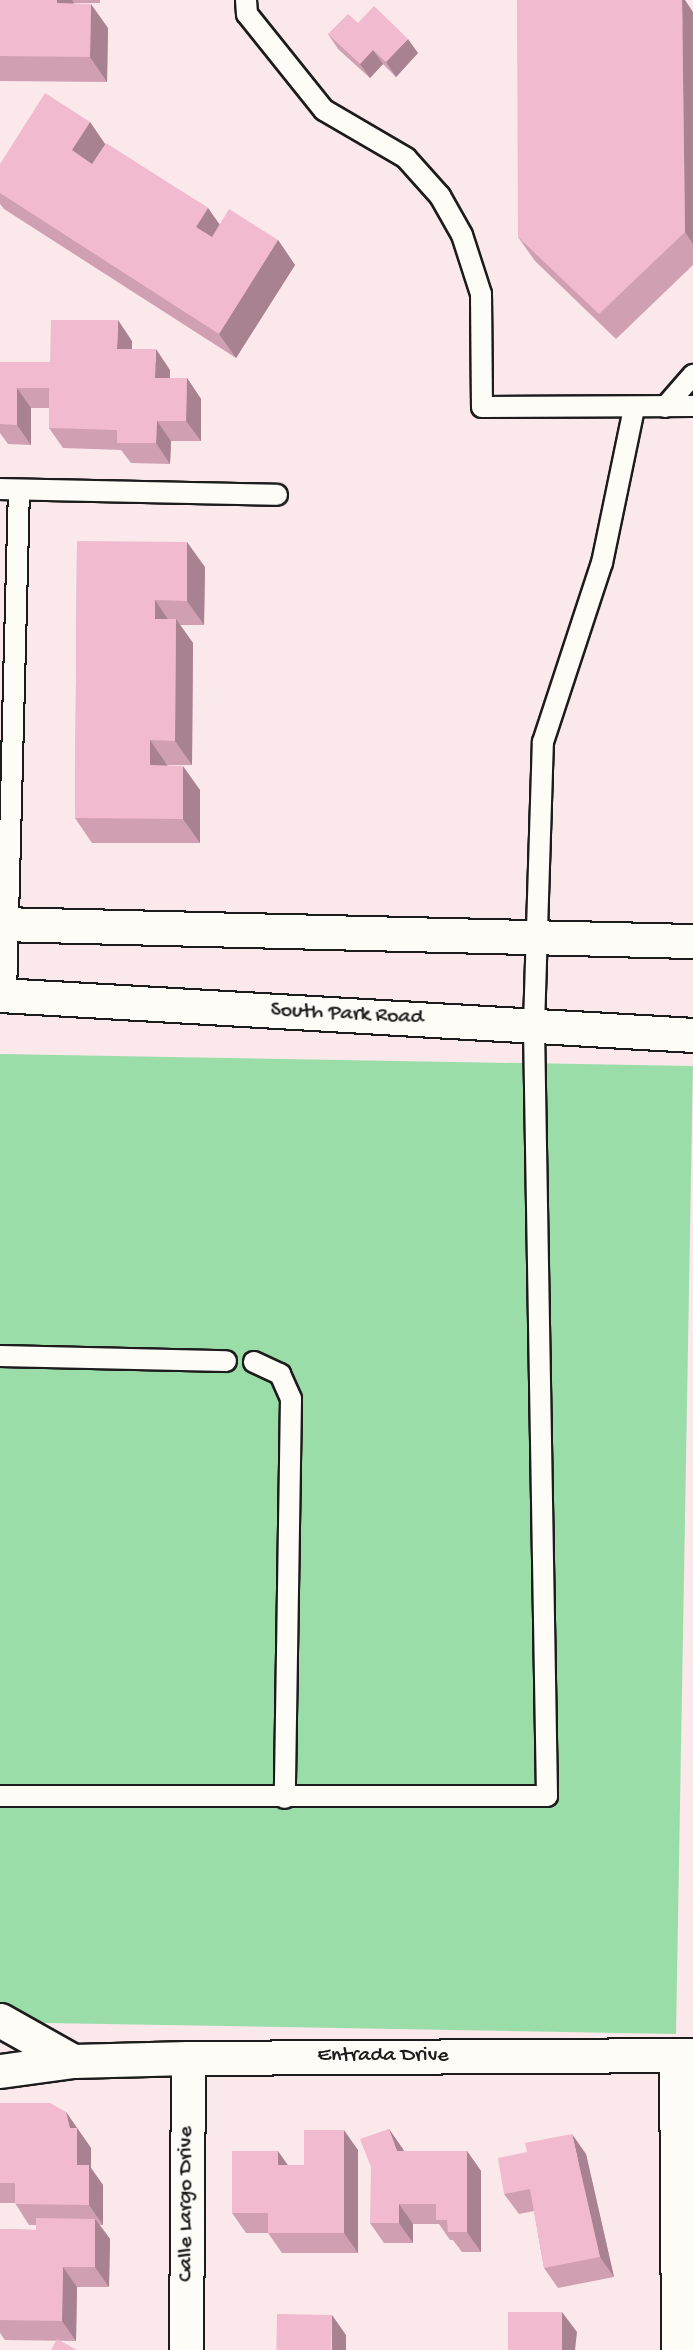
<!DOCTYPE html>
<style>
body{margin:0}
#map{position:relative;width:693px;height:2350px;overflow:hidden;background:#fae8eb;font-family:"Gochi Hand",sans-serif}
div>[style]{position:absolute}
[style*='--x']{left:calc(var(--x)*1px);top:calc(var(--y)*1px);width:calc(var(--w)*1px);rotate:calc(var(--a)*1deg)}
.green>*{inset:0;background:#9adda8;transform-origin:0 0}
.roads{filter:drop-shadow(2px 0 #1c1c1c) drop-shadow(-2px 0 #1c1c1c) drop-shadow(0 2px #1c1c1c) drop-shadow(0 -2px #1c1c1c)}
.lane>*{height:20px;margin:-10px;padding:0 10px;transform-origin:10px;border-radius:10px;background:#fdfcf7}
.street>*{height:33px;margin:-16.5px;padding:0 16.5px;transform-origin:16.5px;border-radius:16.5px;background:#fdfcf7}
.secondary>*{height:33px;margin:-16.5px;padding:0 16.5px;transform-origin:16.5px;border-radius:16.5px;background:#fdfcf7}
.wall>*{inset:0;background:#d0a0b2}
.shaded-wall>*{inset:0;background:#a98291}
.building>*{inset:0;background:#f2bacf;transform-origin:0 0}
span{translate:-50% -50%;white-space:nowrap;text-align:center;line-height:1.15;-webkit-text-stroke:4.5px #fdfcf7;paint-order:stroke}
.street-label{font-size:22px;color:#1c1c1c}
</style>
<div id="map">
<div class="green">
<div style="left:0;top:1054px;width:693px;height:968px;rotate:1deg"></div>
</div>
<div class="roads">
<div class="lane">
<div style="--x:246;--y:0;--w:14;--a:86"></div>
<div style="--x:247;--y:14;--w:123;--a:51.3"></div>
<div style="--x:324;--y:110;--w:95;--a:30.3"></div>
<div style="--x:406;--y:158;--w:51;--a:48.2"></div>
<div style="--x:440;--y:196;--w:45;--a:60.6"></div>
<div style="--x:462;--y:235;--w:62;--a:72.1"></div>
<div style="--x:481;--y:294;--w:113;--a:89.5"></div>
<div style="--x:482;--y:407;--w:211;--a:-0.3"></div>
<div style="--x:665;--y:407;--w:43;--a:-48.8"></div>
<div style="--x:0;--y:489;--w:277;--a:1.2"></div>
<div style="--x:6;--y:995;--w:505;--a:-88.53"></div>
<div style="--x:0;--y:1356;--w:226;--a:1.3"></div>
<div style="--x:254;--y:1362;--w:29;--a:25"></div>
<div style="--x:280;--y:1374;--w:27;--a:66"></div>
<div style="--x:291;--y:1399;--w:399;--a:90.9"></div>
<div style="--x:0;--y:1796;--w:547;--a:0"></div>
<div style="--x:547;--y:1796;--w:771;--a:-90.97"></div>
<div style="--x:534;--y:1025;--w:283;--a:-88.2"></div>
<div style="--x:543;--y:742;--w:188;--a:-71.8"></div>
<div style="--x:602;--y:563;--w:157;--a:-78.3"></div>
</div>
<div class="street">
<div style="--x:0;--y:2020;--w:84;--a:29.3"></div>
<div style="--x:676;--y:2056;--w:294;--a:89.6"></div>
<div style="--x:0;--y:2071;--w:74;--a:-7.8"></div>
<div style="--x:73;--y:2061;--w:115;--a:-1.5"></div>
<div style="--x:188;--y:2058;--w:505;--a:-0.34"></div>
<div style="--x:186;--y:2350;--w:292;--a:-89.6"></div>
</div>
<div class="secondary">
<div style="--x:0;--y:924;--w:693;--a:1.41"></div>
<div style="--x:0;--y:995;--w:694;--a:3.3"></div>
</div>
</div>
<div class="wall">
<div style="clip-path:polygon(0 0,100px 0,100px 3px,74px 3px,74px 4px,108px 28px,107px 82px,0 81px)"></div>
<div style="clip-path:polygon(693px 12px,693px 265px,616px 339px,535px 261px,518px 237px)"></div>
<div style="clip-path:polygon(358px 23px,418px 53px,396px 77px,383px 64px,370px 78px,338px 49px,328px 34px)"></div>
<div style="clip-path:polygon(90px 122px,105px 144px,208px 208px,219px 225px,278px 240px,295px 265px,236px 358px,4px 209px,0 204px,0 164px)"></div>
<div style="clip-path:polygon(132px 341px,132px 349px,170px 370px,170px 378px,187px 378px,201px 399px,201px 441px,171px 441px,170px 464px,131px 463px,121px 450px,63px 448px,49px 428px,49px 408px,31px 408px,31px 445px,8px 444px,0 433px,0 362px,50px 362px)"></div>
<div style="clip-path:polygon(77px 541px,205px 567px,204px 625px,180px 625px,193px 643px,192px 765px,167px 765px,200px 790px,200px 843px,92px 843px,75px 818px)"></div>
<div style="clip-path:polygon(0 2103px,66px 2112px,91px 2148px,91px 2168px,103px 2185px,103px 2225px,100px 2225px,110px 2239px,109px 2287px,77px 2287px,76px 2341px,5px 2340px,0 2333px,0 2229px,36px 2230px,36px 2225px,29px 2225px,15px 2203px,0 2203px)"></div>
<div style="clip-path:polygon(389px 2129px,404px 2151px,467px 2151px,481px 2171px,481px 2252px,462px 2252px,453px 2240px,450px 2240px,439px 2224px,413px 2224px,413px 2243px,384px 2243px,370px 2223px)"></div>
<div style="clip-path:polygon(358px 2150px,358px 2253px,282px 2253px,268px 2233px,246px 2233px,232px 2213px,304px 2165px)"></div>
<div style="clip-path:polygon(586px 2154px,614px 2277px,558px 2288px,544px 2268px,534px 2211px,519px 2214px,504px 2194px)"></div>
</div>
<div class="shaded-wall">
<div style="clip-path:polygon(57px 0,72px 0,74px 3px,75px 28px,57px 3px)"></div>
<div style="clip-path:polygon(682px 0,685px 0,693px 12px,693px 244px,685px 232px)"></div>
<div style="clip-path:polygon(91px 4px,108px 28px,107px 82px,90px 57px)"></div>
<div style="clip-path:polygon(408px 39px,418px 53px,396px 77px,386px 62px)"></div>
<div style="clip-path:polygon(373px 50px,383px 64px,370px 78px,360px 64px)"></div>
<div style="clip-path:polygon(90px 122px,107px 147px,89px 175px,72px 150px)"></div>
<div style="clip-path:polygon(208px 208px,225px 232px,213px 251px,196px 227px)"></div>
<div style="clip-path:polygon(278px 240px,295px 265px,236px 358px,219px 334px)"></div>
<div style="clip-path:polygon(118px 320px,132px 341px,132px 369px,117px 349px)"></div>
<div style="clip-path:polygon(156px 349px,170px 370px,169px 399px,155px 378px)"></div>
<div style="clip-path:polygon(187px 378px,201px 399px,201px 441px,186px 421px)"></div>
<div style="clip-path:polygon(17px 388px,31px 408px,31px 445px,17px 425px)"></div>
<div style="clip-path:polygon(157px 421px,171px 441px,170px 464px,156px 443px)"></div>
<div style="clip-path:polygon(187px 542px,205px 567px,204px 625px,187px 601px)"></div>
<div style="clip-path:polygon(155px 600px,172px 625px,155px 619px)"></div>
<div style="clip-path:polygon(176px 619px,193px 643px,192px 765px,175px 741px)"></div>
<div style="clip-path:polygon(150px 740px,167px 765px,167px 789px,150px 765px)"></div>
<div style="clip-path:polygon(183px 766px,200px 790px,200px 843px,183px 819px)"></div>
<div style="clip-path:polygon(66px 2112px,91px 2148px,91px 2168px,103px 2185px,103px 2225px,89px 2205px,77px 2165px)"></div>
<div style="clip-path:polygon(389px 2129px,403px 2149px,411px 2171px,397px 2151px)"></div>
<div style="clip-path:polygon(344px 2130px,358px 2150px,358px 2253px,344px 2233px)"></div>
<div style="clip-path:polygon(572px 2134px,586px 2154px,614px 2277px,600px 2257px)"></div>
<div style="clip-path:polygon(278px 2151px,292px 2171px,278px 2165px)"></div>
<div style="clip-path:polygon(467px 2151px,481px 2171px,481px 2252px,467px 2232px)"></div>
<div style="clip-path:polygon(399px 2204px,413px 2224px,413px 2243px,399px 2223px)"></div>
<div style="clip-path:polygon(95px 2219px,110px 2239px,109px 2287px,95px 2267px)"></div>
<div style="clip-path:polygon(63px 2267px,77px 2287px,76px 2341px,62px 2321px)"></div>
<div style="clip-path:polygon(562px 2312px,577px 2332px,575px 2350px,560px 2350px)"></div>
<div style="clip-path:polygon(332px 2315px,346px 2335px,346px 2350px,332px 2350px)"></div>
</div>
<div class="building">
<div style="clip-path:polygon(0 0,57px 0,57px 3px,91px 4px,90px 57px,0 56px)"></div>
<div style="clip-path:polygon(517px 0,682px 0,685px 232px,599px 314px,518px 237px)"></div>
<div style="clip-path:polygon(374px 6px,408px 39px,386px 62px,373px 50px,360px 64px,328px 34px,348px 14px,358px 23px)"></div>
<div style="clip-path:polygon(45px 93px,90px 122px,72px 150px,92px 164px,106px 143px,208px 208px,196px 227px,212px 237px,229px 209px,278px 240px,219px 334px,0 193px,0 164px)"></div>
<div style="clip-path:polygon(51px 320px,118px 320px,117px 349px,156px 349px,155px 378px,187px 378px,186px 421px,157px 421px,156px 443px,117px 443px,117px 430px,49px 428px,49px 388px,17px 388px,17px 425px,0 424px,0 362px,50px 362px)"></div>
<div style="clip-path:polygon(77px 541px,187px 542px,187px 601px,155px 600px,155px 619px,176px 619px,175px 741px,150px 740px,150px 765px,183px 766px,183px 819px,75px 818px)"></div>
<div style="clip-path:polygon(0 2103px,50px 2103px,66px 2112px,70px 2128px,77px 2128px,77px 2165px,89px 2165px,89px 2205px,15px 2204px,15px 2183px,0 2183px)"></div>
<div style="clip-path:polygon(389px 2129px,397px 2151px,467px 2151px,467px 2232px,448px 2232px,447px 2220px,436px 2220px,436px 2204px,399px 2204px,399px 2223px,370px 2223px,371px 2167px,360px 2139px)"></div>
<div style="clip-path:polygon(304px 2130px,344px 2130px,344px 2233px,268px 2233px,268px 2213px,232px 2213px,232px 2151px,278px 2151px,278px 2165px,304px 2165px)"></div>
<div style="clip-path:polygon(572px 2134px,600px 2257px,544px 2268px,530px 2189px,504px 2194px,498px 2158px,527px 2152px,525px 2143px)"></div>
<div style="clip-path:polygon(36px 2218px,95px 2219px,95px 2267px,63px 2267px,62px 2321px,0 2320px,0 2229px,36px 2230px)"></div>
<div style="left:508px;top:2312px;width:54px;height:38px"></div>
<div style="left:277px;top:2314px;width:55px;height:36px;rotate:1deg"></div>
<div style="clip-path:polygon(57px 2339px,77px 2350px,51px 2350px)"></div>
</div>
<div class="street-label">
<span style="left:347px;top:1015px;rotate:3deg">South Park Road</span>
<span style="left:383px;top:2057px">Entrada Drive</span>
<span style="left:187px;top:2204px;rotate:-90deg">Calle Largo Drive</span>
</div>
</div>
